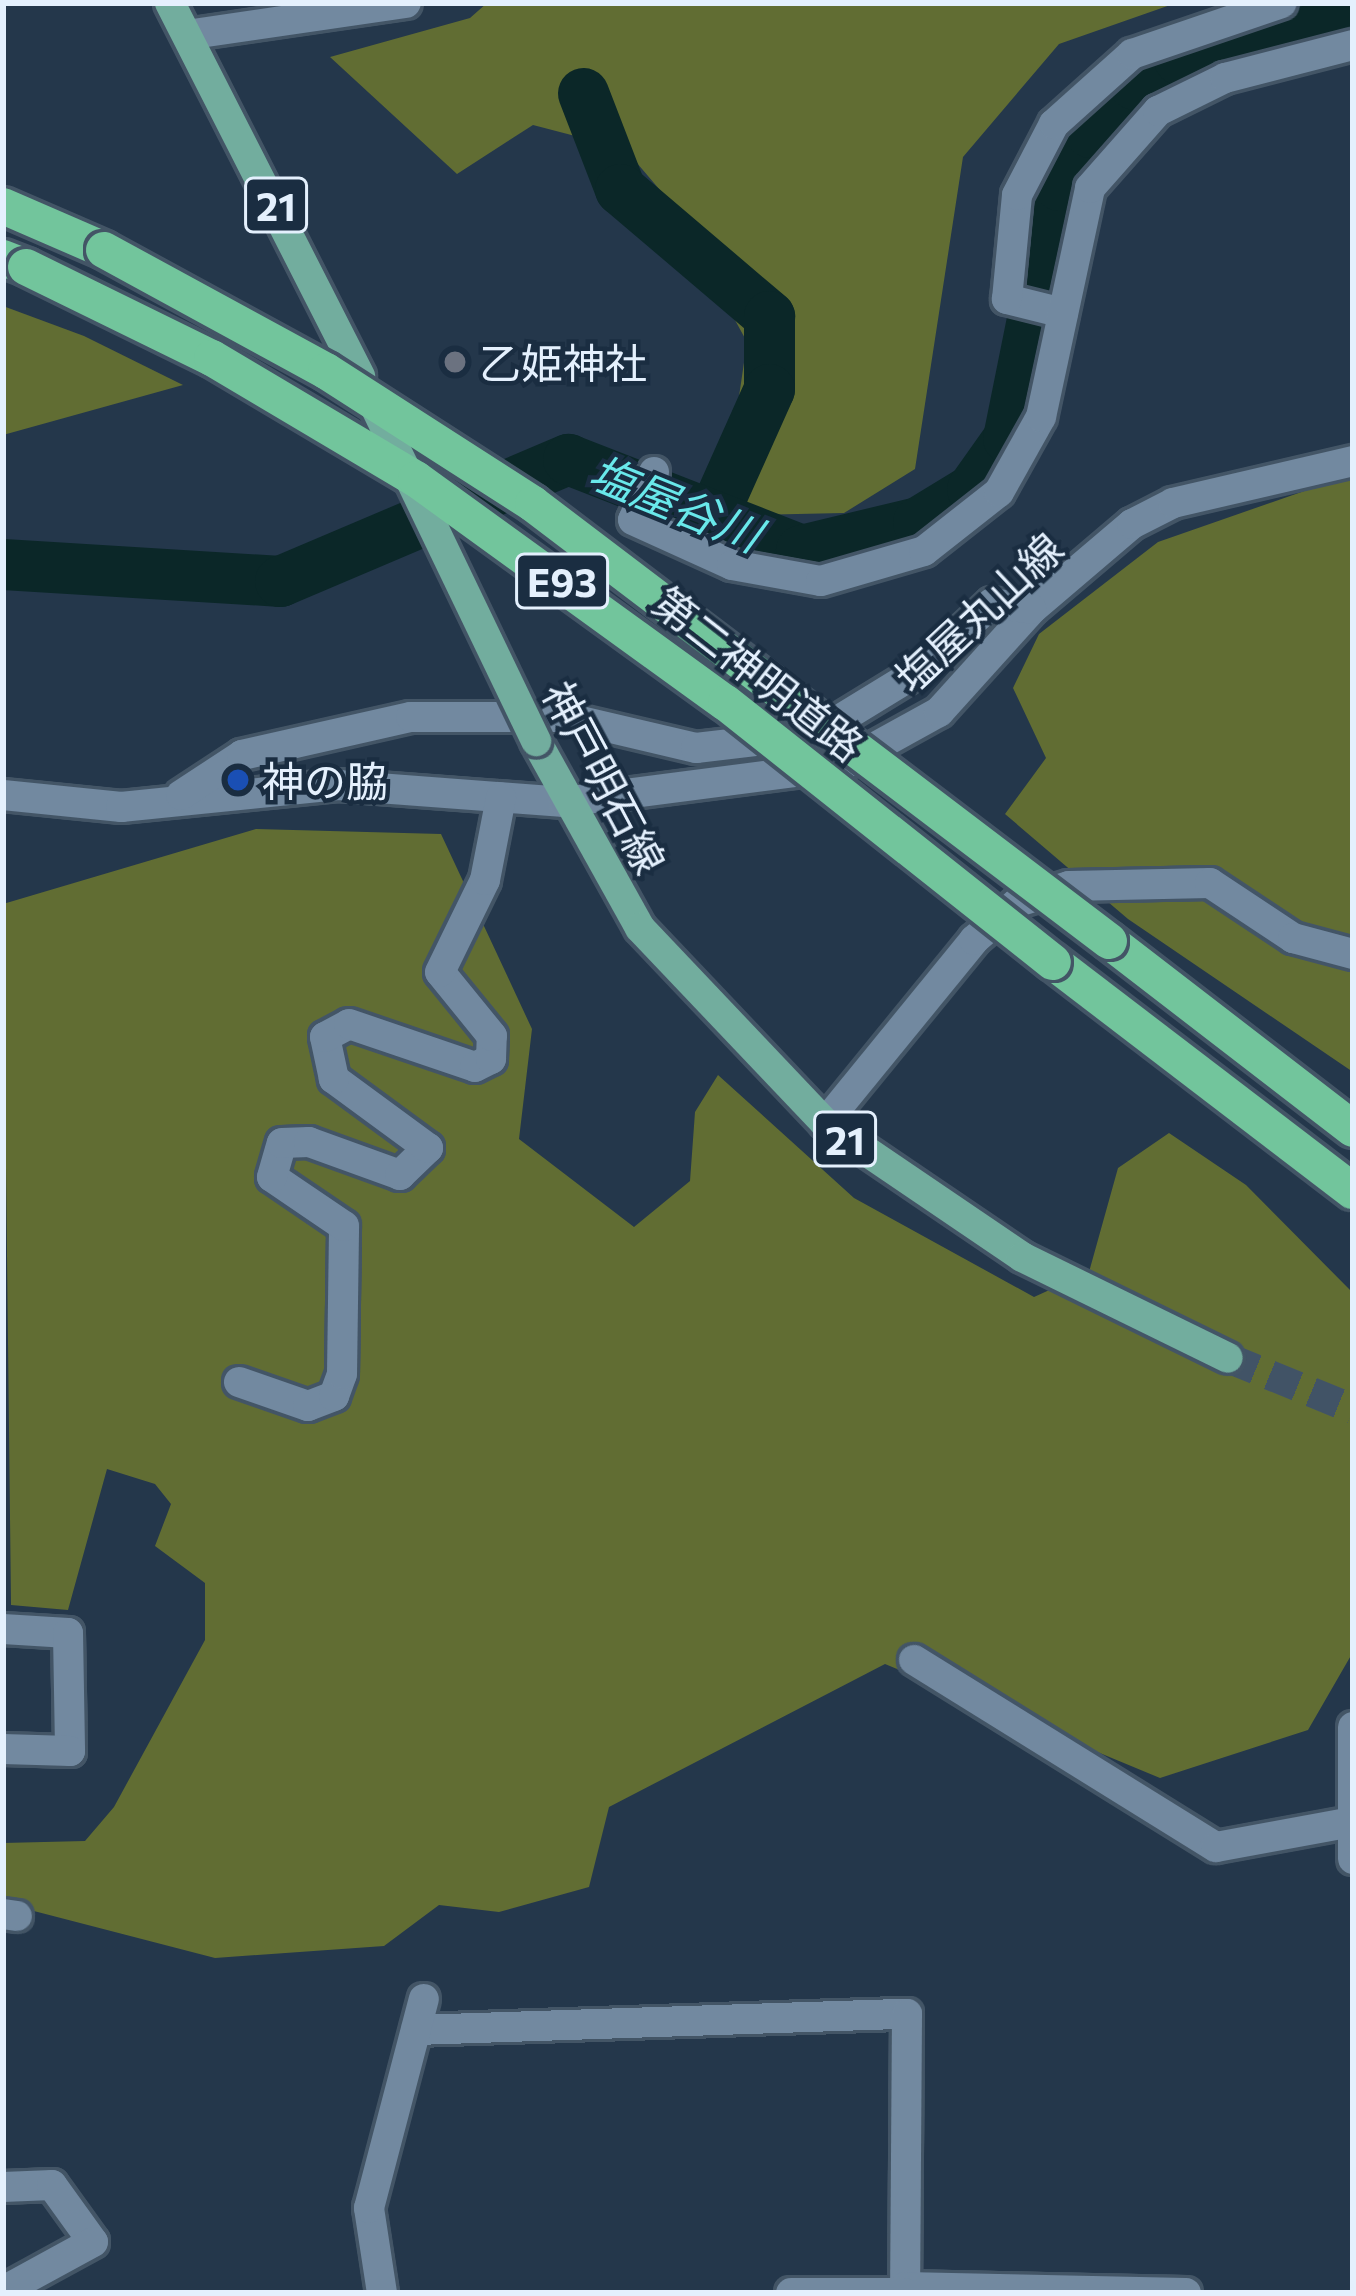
<!DOCTYPE html>
<meta charset="utf-8">
<style>
body{margin:0}
#map{position:relative;width:1356px;height:2296px;overflow:hidden;background:#24374b;font-family:Commissioner,"Noto Sans JP",sans-serif}
div>[style]{position:absolute}
[style*='--x']{left:calc(var(--x)*1px);top:calc(var(--y)*1px);width:calc(var(--w)*1px);rotate:calc(var(--a)*1deg)}
.forest>*{inset:0;background:#616d33}
.river>*{height:51px;margin:-25.5px;padding:0 25.5px;transform-origin:25.5px;border-radius:25.5px;background:#0b2728}
.major-tunnel>*{height:30px;margin-top:-15px;transform-origin:0;background:repeating-linear-gradient(90deg,#415366 0 30px,transparent 0 45px)}
.roads{filter:drop-shadow(3px 0 #435566) drop-shadow(-3px 0 #435566) drop-shadow(0 3px #435566) drop-shadow(0 -3px #435566)}
.minor>*{height:30px;margin:-15px;padding:0 15px;transform-origin:15px;border-radius:15px;background:#7289a0}
.major>*{height:30px;margin:-15px;padding:0 15px;transform-origin:15px;border-radius:15px;background:#72ad9e}
.highway>*{height:36px;margin:-18px;padding:0 18px;transform-origin:18px;border-radius:18px;background:#72c59c}
.bridges{filter:drop-shadow(3px 0 #435566) drop-shadow(-3px 0 #435566) drop-shadow(0 3px #435566) drop-shadow(0 -3px #435566)}
.major-bridge>*{height:30px;margin:-15px;padding:0 15px;transform-origin:15px;border-radius:15px;background:#72ad9e}
.highway-bridge>*{height:36px;margin:-18px;padding:0 18px;transform-origin:18px;border-radius:18px;background:#72c59c}
.dots>*{width:33px;height:33px;translate:-50% -50%;box-sizing:border-box;border:6px solid #1a2d41;border-radius:50%}
span{translate:-50% -50%;white-space:nowrap;text-align:center;line-height:1.15;-webkit-text-stroke:9px #1a2d41;paint-order:stroke}
.shield-label span{padding:3px 9px;background:#1a2d41;border:3px solid;border-radius:9px;-webkit-text-stroke-width:0}
.shield-label{font-size:39px;color:#e4f0fd;font-weight:700}
.poi-label{font-size:42px;color:#e4f0fd}
.left{translate:0 -50%;text-align:left}
.street-label{font-size:42px;color:#e4f0fd}
.water-label{font-size:45px;color:#69e8eb;font-style:italic}
.frame{position:absolute;inset:0;border:6px solid #e4f0fd;pointer-events:none}
</style>
<div id="map">
<div class="forest">
<div style="clip-path:polygon(487px 3px,1176px 3px,1059px 44px,963px 157px,915px 469px,844px 513px,753px 515px,704px 490px,736px 417px,747px 342px,671px 203px,625px 149px,533px 125px,457px 174px,330px 57px,470px 18px)"></div>
<div style="clip-path:polygon(3px 306px,84px 336px,183px 385px,3px 435px)"></div>
<div style="clip-path:polygon(1353px 474px,1353px 1072px,1128px 919px,1005px 814px,1046px 758px,1013px 688px,1039px 634px,1158px 542px)"></div>
<div style="clip-path:polygon(256px 829px,441px 834px,532px 1029px,519px 1139px,634px 1227px,690px 1181px,695px 1112px,718px 1075px,854px 1198px,1034px 1297px,1089px 1272px,1118px 1168px,1169px 1133px,1246px 1185px,1353px 1293px,1353px 1652px,1308px 1730px,1160px 1778px,885px 1664px,609px 1807px,589px 1887px,499px 1912px,439px 1905px,384px 1946px,215px 1958px,3px 1903px,3px 1843px,85px 1841px,114px 1807px,205px 1640px,205px 1583px,155px 1546px,171px 1504px,155px 1484px,107px 1469px,68px 1610px,11px 1605px,3px 904px)"></div>
</div>
<div class="river">
<div style="--x:583;--y:93;--w:103;--a:68.9"></div>
<div style="--x:620;--y:189;--w:196;--a:40.4"></div>
<div style="--x:769;--y:316;--w:73;--a:90"></div>
<div style="--x:769;--y:389;--w:145;--a:114.1"></div>
<div style="--x:3;--y:564;--w:278;--a:3.5"></div>
<div style="--x:280;--y:581;--w:313;--a:-23"></div>
<div style="--x:568;--y:459;--w:250;--a:21.3"></div>
<div style="--x:801;--y:550;--w:120;--a:-13.5"></div>
<div style="--x:918;--y:522;--w:63;--a:-31.4"></div>
<div style="--x:972;--y:489;--w:62;--a:-54.8"></div>
<div style="--x:1008;--y:438;--w:258;--a:-78.6"></div>
<div style="--x:1059;--y:185;--w:61;--a:-59.7"></div>
<div style="--x:1090;--y:132;--w:65;--a:-47.5"></div>
<div style="--x:1134;--y:84;--w:51;--a:-29.1"></div>
<div style="--x:1179;--y:59;--w:178;--a:-12.6"></div>
</div>
<div class="major-tunnel">
<div style="--x:1228;--y:1358;--w:135;--a:22.2"></div>
</div>
<div class="roads">
<div class="minor">
<div style="--x:193;--y:34;--w:215;--a:-8.3"></div>
<div style="--x:1063;--y:313;--w:58;--a:-166"></div>
<div style="--x:1007;--y:299;--w:104;--a:-84.5"></div>
<div style="--x:1017;--y:195;--w:80;--a:-62.5"></div>
<div style="--x:1054;--y:124;--w:105;--a:-41.9"></div>
<div style="--x:1132;--y:54;--w:158;--a:-18.8"></div>
<div style="--x:654;--y:472;--w:52;--a:113.6"></div>
<div style="--x:633;--y:520;--w:109;--a:24.4"></div>
<div style="--x:732;--y:565;--w:90;--a:10.2"></div>
<div style="--x:821;--y:581;--w:107;--a:-16.2"></div>
<div style="--x:924;--y:551;--w:95;--a:-38.2"></div>
<div style="--x:999;--y:492;--w:86;--a:-60.8"></div>
<div style="--x:1041;--y:417;--w:234;--a:-77.9"></div>
<div style="--x:1090;--y:188;--w:103;--a:-48.6"></div>
<div style="--x:1158;--y:111;--w:75;--a:-26.2"></div>
<div style="--x:1225;--y:78;--w:132;--a:-14.5"></div>
<div style="--x:3;--y:795;--w:119;--a:5.8"></div>
<div style="--x:121;--y:807;--w:218;--a:-5.8"></div>
<div style="--x:338;--y:785;--w:227;--a:4.3"></div>
<div style="--x:564;--y:802;--w:279;--a:-7.4"></div>
<div style="--x:841;--y:766;--w:112;--a:-28.9"></div>
<div style="--x:939;--y:712;--w:139;--a:-47.9"></div>
<div style="--x:1032;--y:609;--w:131;--a:-40.4"></div>
<div style="--x:1132;--y:524;--w:46;--a:-27.1"></div>
<div style="--x:1173;--y:503;--w:185;--a:-13.1"></div>
<div style="--x:181;--y:795;--w:73;--a:-33.3"></div>
<div style="--x:242;--y:755;--w:173;--a:-12.7"></div>
<div style="--x:411;--y:717;--w:153;--a:0"></div>
<div style="--x:564;--y:717;--w:136;--a:13.2"></div>
<div style="--x:696;--y:748;--w:121;--a:-6.7"></div>
<div style="--x:816;--y:734;--w:124;--a:-31.5"></div>
<div style="--x:922;--y:669;--w:96;--a:-43.3"></div>
<div style="--x:992;--y:603;--w:40;--a:8.5"></div>
<div style="--x:825;--y:1123;--w:236;--a:-50.8"></div>
<div style="--x:974;--y:940;--w:58;--a:-40.8"></div>
<div style="--x:1018;--y:902;--w:53;--a:-17.4"></div>
<div style="--x:1069;--y:886;--w:141;--a:-1.2"></div>
<div style="--x:1210;--y:883;--w:100;--a:33.5"></div>
<div style="--x:1293;--y:938;--w:62;--a:14.9"></div>
<div style="--x:239;--y:1382;--w:73;--a:19.2"></div>
<div style="--x:308;--y:1406;--w:28;--a:-21"></div>
<div style="--x:334;--y:1396;--w:23;--a:-70"></div>
<div style="--x:342;--y:1374;--w:148;--a:-89.2"></div>
<div style="--x:344;--y:1226;--w:87;--a:-145.8"></div>
<div style="--x:272;--y:1177;--w:35;--a:-74"></div>
<div style="--x:282;--y:1143;--w:27;--a:-2"></div>
<div style="--x:309;--y:1142;--w:97;--a:19.9"></div>
<div style="--x:400;--y:1175;--w:39;--a:-44"></div>
<div style="--x:428;--y:1148;--w:117;--a:-143.7"></div>
<div style="--x:334;--y:1079;--w:43;--a:-102.1"></div>
<div style="--x:325;--y:1037;--w:27;--a:-28"></div>
<div style="--x:349;--y:1024;--w:133;--a:18.8"></div>
<div style="--x:475;--y:1067;--w:18;--a:-27"></div>
<div style="--x:491;--y:1059;--w:23;--a:-88"></div>
<div style="--x:492;--y:1036;--w:82;--a:-129.1"></div>
<div style="--x:440;--y:972;--w:102;--a:-63.9"></div>
<div style="--x:485;--y:880;--w:84;--a:-79"></div>
<div style="--x:3;--y:1629;--w:65;--a:3.5"></div>
<div style="--x:68;--y:1633;--w:118;--a:89"></div>
<div style="--x:70;--y:1751;--w:67;--a:-178.3"></div>
<div style="--x:914;--y:1660;--w:355;--a:31.8"></div>
<div style="--x:1216;--y:1847;--w:133;--a:-10.4"></div>
<div style="--x:1353;--y:1727;--w:132;--a:90"></div>
<div style="--x:3;--y:1914;--w:14;--a:8"></div>
<div style="--x:416;--y:2030;--w:491;--a:-1.9"></div>
<div style="--x:907;--y:2014;--w:273;--a:90.4"></div>
<div style="--x:905;--y:2287;--w:281;--a:1.2"></div>
<div style="--x:3;--y:2187;--w:49;--a:-2.3"></div>
<div style="--x:52;--y:2185;--w:70;--a:54.3"></div>
<div style="--x:93;--y:2242;--w:102;--a:151.4"></div>
<div style="--x:382;--y:2293;--w:86;--a:-98.7"></div>
<div style="--x:369;--y:2208;--w:216;--a:-75.3"></div>
<div style="--x:791;--y:2293;--w:113;--a:0"></div>
</div>
<div class="major">
<div style="--x:170;--y:3;--w:419;--a:63"></div>
<div style="--x:536;--y:741;--w:214;--a:60.9"></div>
<div style="--x:640;--y:928;--w:269;--a:46.5"></div>
<div style="--x:825;--y:1123;--w:238;--a:34.2"></div>
<div style="--x:1022;--y:1257;--w:229;--a:26.1"></div>
</div>
<div class="highway">
<div style="--x:3;--y:206;--w:110;--a:23.5"></div>
<div style="--x:3;--y:258;--w:25;--a:21"></div>
<div style="--x:1109;--y:941;--w:308;--a:37.6"></div>
<div style="--x:1053;--y:962;--w:377;--a:37.4"></div>
</div>
</div>
<div class="bridges">
<div class="major-bridge">
<div style="--x:371;--y:398;--w:381;--a:64.3"></div>
</div>
<div class="highway-bridge">
<div style="--x:104;--y:250;--w:253;--a:28.6"></div>
<div style="--x:326;--y:371;--w:246;--a:32.7"></div>
<div style="--x:533;--y:504;--w:723;--a:37.19"></div>
<div style="--x:26;--y:267;--w:207;--a:26.1"></div>
<div style="--x:212;--y:358;--w:237;--a:30.7"></div>
<div style="--x:416;--y:479;--w:382;--a:35.9"></div>
<div style="--x:726;--y:703;--w:417;--a:38.4"></div>
</div>
</div>
<div class="dots">
<div style="left:455px;top:362px;background:#6b7280"></div>
<div style="left:238px;top:780px;background:#1a4fb4"></div>
</div>
<div class="shield-label">
<span style="left:276px;top:205px">21</span>
<span style="left:562px;top:581px">E93</span>
<span style="left:845px;top:1139px">21</span>
</div>
<div class="poi-label">
<span class="left" style="left:479px;top:362px">乙姫神社</span>
<span class="left" style="left:262px;top:780px">神の脇</span>
</div>
<div class="street-label">
<span style="left:978px;top:612px;rotate:-43deg">塩屋丸山線</span>
<span style="left:759px;top:673px;rotate:38deg">第二神明道路</span>
<span style="left:605px;top:777px;rotate:62deg">神戸明石線</span>
</div>
<div class="water-label">
<span style="left:676px;top:502px;rotate:22deg">塩屋谷川</span>
</div>
<div class="frame"></div>
</div>
